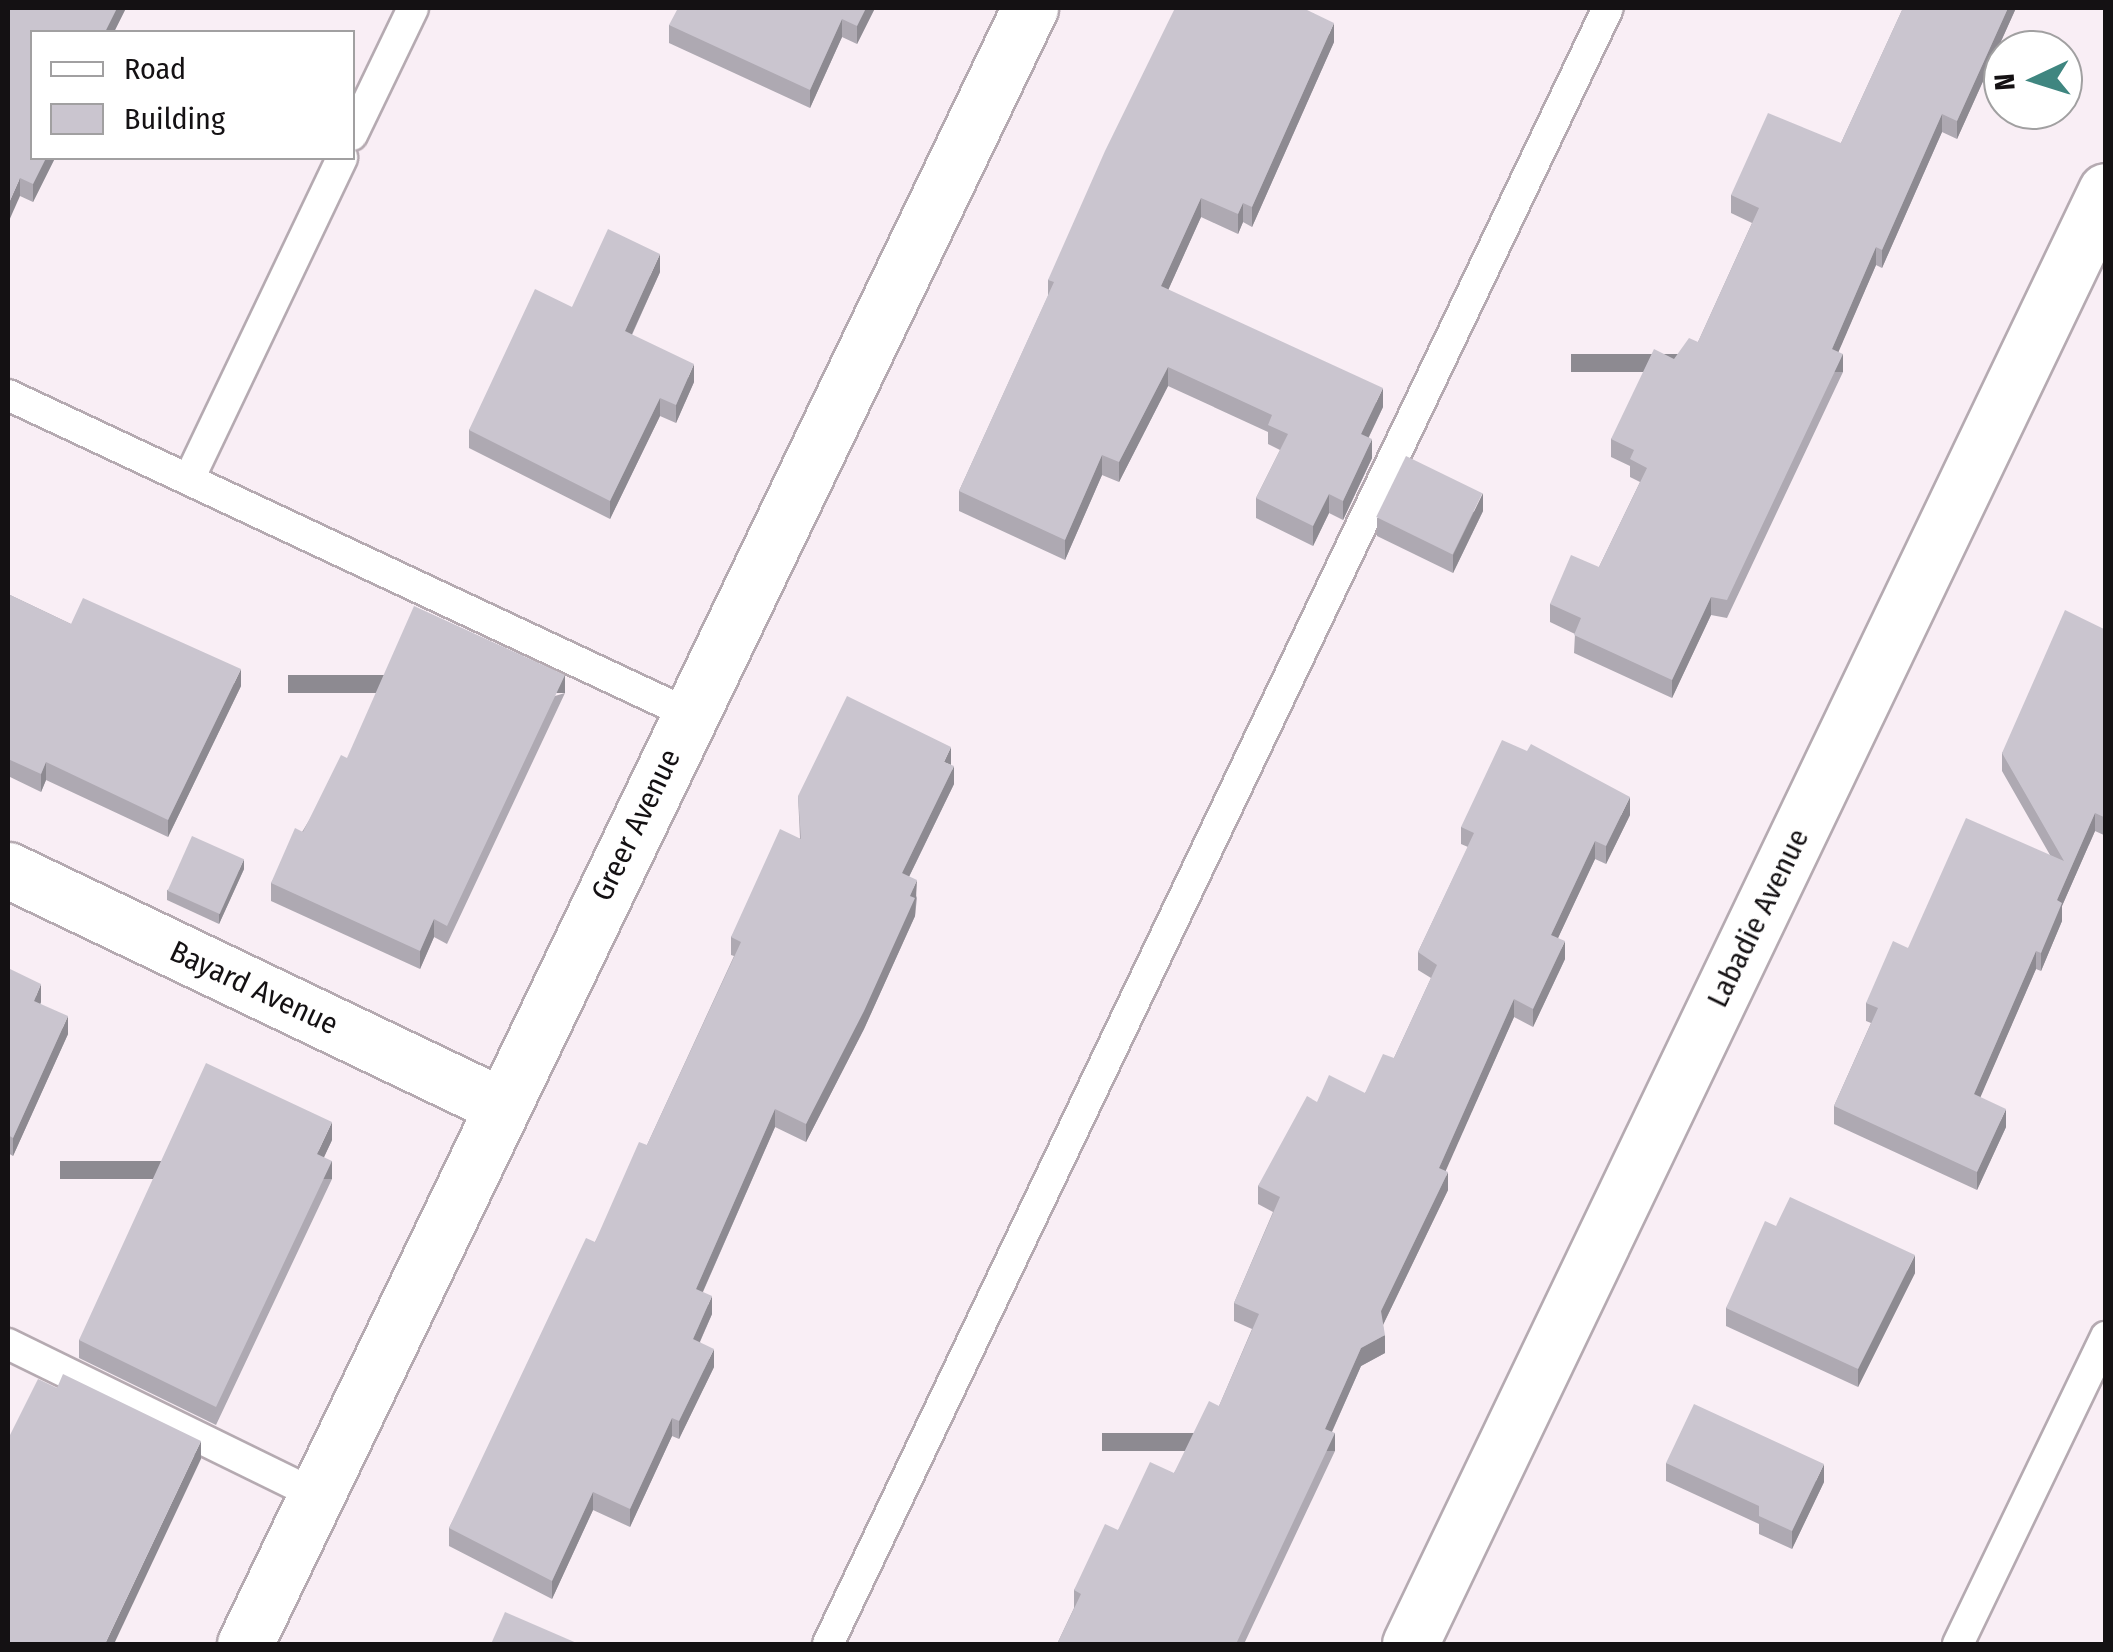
<!DOCTYPE html>
<style>
body{margin:0}
#map{position:relative;width:2113px;height:1652px;overflow:hidden;background:#f9eef5;font-family:"Fira Sans Condensed",sans-serif}
div>[style]{position:absolute}
[style*='--x']{left:calc(var(--x)*1px);top:calc(var(--y)*1px);width:calc(var(--w)*1px);rotate:calc(var(--a)*1deg)}
.roads{filter:drop-shadow(2px 0 #b5aab1) drop-shadow(-2px 0 #b5aab1) drop-shadow(0 2px #b5aab1) drop-shadow(0 -2px #b5aab1)}
.service>*{height:30px;margin:-15px;padding:0 15px;transform-origin:15px;border-radius:15px;background:#fff}
.minor>*{height:55px;margin:-27.5px;padding:0 27.5px;transform-origin:27.5px;border-radius:27.5px;background:#fff}
.wall>*{inset:0;background:#aea9b2}
.shaded-wall>*{inset:0;background:#8d8a91;transform-origin:0 0}
.building>*{inset:0;background:#cac5cf;transform-origin:0 0}
span{translate:-50% -50%;white-space:nowrap;text-align:center;line-height:1.15;-webkit-text-stroke:8px #fff;paint-order:stroke}
.street-label{font-size:30px;color:#141113}
.frame{position:absolute;inset:0;border:10px solid #141113;pointer-events:none}
.legend{position:absolute;left:30px;top:30px;width:325px;height:130px;box-sizing:border-box;background:#fff;border:2px solid #a1a0a1;margin:0;padding:12px 18px;list-style:none;font-size:30px;color:#141113}
.legend li{display:flex;align-items:center;gap:20px;height:50px}
.legend b{width:50px;border:2px solid #a1a0a1}
.north{position:absolute;left:1983px;top:30px;width:100px;height:100px;box-sizing:border-box;background:#fff;border:2px solid #a1a0a1;border-radius:50%;rotate:266deg;font-size:28px;font-weight:700;line-height:40px;text-align:center;color:#141113}
.north::after{content:'';display:block;margin:auto;width:35px;height:45px;background:#3f8680;clip-path:polygon(50% 0,100% 100%,50% 72%,0 100%)}
</style>
<div id="map">
<div class="roads">
<div class="service">
<div style="--x:352;--y:135;--w:141;--a:-64.3"></div>
<div style="--x:8;--y:395;--w:752;--a:25.1"></div>
<div style="--x:189;--y:479;--w:356;--a:-64.5"></div>
<div style="--x:8;--y:1344;--w:343;--a:26.1"></div>
<div style="--x:828;--y:1644;--w:1812;--a:-64.51"></div>
<div style="--x:1958;--y:1644;--w:341;--a:-64.3"></div>
</div>
<div class="minor">
<div style="--x:8;--y:870;--w:545;--a:25.53"></div>
<div style="--x:245;--y:1644;--w:1815;--a:-64.37"></div>
<div style="--x:1410;--y:1644;--w:1611;--a:-64.41"></div>
</div>
</div>
<div class="wall">
<div style="clip-path:polygon(8px 8px,126px 8px,114px 32px,32px 32px,55px 158px,33px 202px,20px 196px)"></div>
<div style="clip-path:polygon(875px 8px,857px 44px,842px 37px,810px 108px,669px 43px,669px 25px)"></div>
<div style="clip-path:polygon(1903px 8px,2016px 8px,1957px 139px,1942px 132px,1882px 268px,1876px 265px,1838px 352px,1843px 372px,1727px 618px,1711px 615px,1672px 698px,1574px 653px,1575px 634px,1550px 622px,1550px 604px,1599px 567px,1640px 482px,1630px 477px,1630px 466px,1611px 457px,1611px 439px,1674px 359px,1698px 342px,1752px 223px,1731px 213px,1731px 195px,1841px 143px)"></div>
<div style="clip-path:polygon(1313px 13px,1334px 42px,1252px 227px,1243px 222px,1238px 234px,1201px 217px,1168px 290px,1383px 407px,1369px 437px,1372px 458px,1343px 520px,1329px 513px,1313px 546px,1256px 518px,1256px 498px,1280px 450px,1268px 444px,1268px 432px,1168px 386px,1119px 482px,1102px 475px,1065px 560px,959px 511px,959px 491px,1048px 296px,1048px 280px)"></div>
<div style="clip-path:polygon(660px 272px,632px 335px,694px 382px,676px 423px,660px 416px,610px 519px,469px 448px,469px 430px,572px 307px)"></div>
<div style="clip-path:polygon(1483px 511px,1453px 573px,1377px 536px,1377px 518px)"></div>
<div style="clip-path:polygon(8px 594px,71px 624px,241px 686px,168px 837px,46px 780px,41px 792px,8px 776px)"></div>
<div style="clip-path:polygon(2106px 630px,2106px 836px,2095px 831px,2062px 906px,2062px 921px,2041px 971px,2036px 969px,1980px 1097px,2006px 1127px,1977px 1190px,1834px 1124px,1834px 1106px,1871px 1023px,1866px 1021px,1866px 1003px,1908px 948px,2050px 855px,2002px 771px,2002px 753px)"></div>
<div style="clip-path:polygon(565px 693px,447px 944px,434px 937px,420px 969px,271px 901px,271px 883px,347px 758px)"></div>
<div style="clip-path:polygon(951px 765px,954px 784px,909px 877px,917px 898px,915px 916px,864px 1029px,806px 1142px,775px 1127px,703px 1292px,712px 1314px,700px 1342px,714px 1367px,679px 1439px,672px 1436px,630px 1527px,593px 1510px,552px 1599px,449px 1546px,449px 1528px,595px 1242px,647px 1145px,734px 956px,731px 955px,731px 937px,800px 838px,798px 796px)"></div>
<div style="clip-path:polygon(1630px 815px,1606px 864px,1595px 859px,1558px 938px,1565px 959px,1533px 1027px,1514px 1017px,1445px 1171px,1448px 1190px,1383px 1325px,1385px 1353px,1361px 1366px,1332px 1432px,1335px 1451px,1244px 1644px,1057px 1644px,1074px 1608px,1074px 1590px,1118px 1530px,1174px 1473px,1219px 1406px,1252px 1329px,1234px 1321px,1234px 1303px,1273px 1212px,1258px 1204px,1258px 1186px,1317px 1102px,1365px 1093px,1394px 1058px,1431px 978px,1418px 970px,1418px 952px,1468px 847px,1461px 844px,1461px 827px)"></div>
<div style="clip-path:polygon(244px 869px,219px 924px,167px 900px,167px 890px)"></div>
<div style="clip-path:polygon(8px 968px,41px 1002px,40px 1004px,68px 1034px,13px 1156px,8px 1153px)"></div>
<div style="clip-path:polygon(332px 1140px,324px 1157px,332px 1179px,216px 1425px,79px 1358px,79px 1340px)"></div>
<div style="clip-path:polygon(1776px 1226px,1915px 1273px,1858px 1387px,1726px 1326px,1726px 1308px)"></div>
<div style="clip-path:polygon(1666px 1463px,1824px 1482px,1792px 1549px,1759px 1534px,1759px 1524px,1666px 1481px)"></div>
</div>
<div class="shaded-wall">
<div style="clip-path:polygon(117px 8px,126px 8px,114px 32px,105px 32px)"></div>
<div style="clip-path:polygon(866px 8px,875px 8px,857px 44px,857px 26px)"></div>
<div style="clip-path:polygon(2008px 8px,2016px 8px,1957px 139px,1957px 121px)"></div>
<div style="clip-path:polygon(842px 19px,842px 37px,810px 108px,810px 90px)"></div>
<div style="clip-path:polygon(1334px 23px,1334px 42px,1252px 227px,1252px 207px)"></div>
<div style="clip-path:polygon(1942px 114px,1942px 132px,1882px 268px,1882px 250px)"></div>
<div style="clip-path:polygon(46px 158px,55px 158px,33px 202px,33px 184px)"></div>
<div style="clip-path:polygon(20px 178px,20px 196px,8px 223px,8px 205px)"></div>
<div style="clip-path:polygon(1201px 198px,1201px 217px,1161px 306px,1161px 286px)"></div>
<div style="clip-path:polygon(1243px 203px,1243px 222px,1238px 234px,1238px 214px)"></div>
<div style="clip-path:polygon(1876px 247px,1876px 265px,1832px 367px,1832px 349px)"></div>
<div style="clip-path:polygon(660px 254px,660px 272px,625px 349px,625px 331px)"></div>
<div style="left:1843px;top:354px;width:18px;height:272px;rotate:90deg"></div>
<div style="clip-path:polygon(694px 364px,694px 382px,676px 423px,676px 405px)"></div>
<div style="clip-path:polygon(1168px 367px,1168px 386px,1119px 482px,1119px 462px)"></div>
<div style="clip-path:polygon(1383px 388px,1383px 407px,1361px 453px,1361px 434px)"></div>
<div style="clip-path:polygon(660px 398px,660px 416px,610px 519px,610px 501px)"></div>
<div style="clip-path:polygon(1372px 439px,1372px 458px,1343px 520px,1343px 501px)"></div>
<div style="clip-path:polygon(1102px 455px,1102px 475px,1065px 560px,1065px 540px)"></div>
<div style="clip-path:polygon(1483px 493px,1483px 511px,1453px 573px,1453px 555px)"></div>
<div style="clip-path:polygon(1329px 494px,1329px 513px,1313px 546px,1313px 526px)"></div>
<div style="clip-path:polygon(1711px 597px,1711px 615px,1672px 698px,1672px 680px)"></div>
<div style="clip-path:polygon(241px 669px,241px 686px,168px 837px,168px 820px)"></div>
<div style="left:565px;top:675px;width:18px;height:277px;rotate:90deg"></div>
<div style="clip-path:polygon(951px 747px,951px 765px,944px 762px)"></div>
<div style="clip-path:polygon(46px 762px,46px 780px,41px 792px,41px 774px)"></div>
<div style="clip-path:polygon(954px 766px,954px 784px,902px 891px,902px 873px)"></div>
<div style="clip-path:polygon(1630px 797px,1630px 815px,1606px 864px,1606px 846px)"></div>
<div style="clip-path:polygon(2095px 813px,2095px 831px,2062px 906px,2062px 921px,2041px 971px,2041px 953px,2057px 900px)"></div>
<div style="clip-path:polygon(1595px 841px,1595px 859px,1551px 953px,1551px 935px)"></div>
<div style="clip-path:polygon(244px 859px,244px 869px,219px 924px,219px 914px)"></div>
<div style="clip-path:polygon(917px 880px,915px 916px,864px 1029px,806px 1142px,806px 1124px)"></div>
<div style="clip-path:polygon(434px 919px,434px 937px,420px 969px,420px 951px)"></div>
<div style="clip-path:polygon(1565px 941px,1565px 959px,1533px 1027px,1533px 1009px)"></div>
<div style="clip-path:polygon(2036px 951px,2036px 969px,1974px 1112px,1974px 1094px)"></div>
<div style="clip-path:polygon(41px 984px,41px 1002px,34px 1019px,34px 1001px)"></div>
<div style="clip-path:polygon(1514px 999px,1514px 1017px,1439px 1186px,1439px 1168px)"></div>
<div style="clip-path:polygon(68px 1016px,68px 1034px,13px 1156px,13px 1138px)"></div>
<div style="clip-path:polygon(775px 1109px,775px 1127px,696px 1307px,696px 1289px)"></div>
<div style="clip-path:polygon(2006px 1109px,2006px 1127px,1977px 1190px,1977px 1172px)"></div>
<div style="clip-path:polygon(332px 1122px,332px 1140px,317px 1172px,317px 1154px)"></div>
<div style="left:332px;top:1161px;width:18px;height:272px;rotate:90deg"></div>
<div style="clip-path:polygon(1448px 1172px,1448px 1190px,1381px 1329px,1381px 1311px)"></div>
<div style="clip-path:polygon(1915px 1255px,1915px 1273px,1858px 1387px,1858px 1369px)"></div>
<div style="clip-path:polygon(712px 1296px,712px 1314px,693px 1357px,693px 1339px)"></div>
<div style="clip-path:polygon(1385px 1335px,1385px 1353px,1361px 1366px,1325px 1447px,1325px 1429px,1361px 1348px)"></div>
<div style="clip-path:polygon(714px 1349px,714px 1367px,679px 1439px,679px 1421px)"></div>
<div style="clip-path:polygon(672px 1418px,672px 1436px,630px 1527px,630px 1509px)"></div>
<div style="left:1335px;top:1433px;width:18px;height:233px;rotate:90deg"></div>
<div style="clip-path:polygon(201px 1441px,201px 1459px,114px 1644px,105px 1644px)"></div>
<div style="clip-path:polygon(1824px 1464px,1824px 1482px,1792px 1549px,1792px 1531px)"></div>
<div style="clip-path:polygon(593px 1492px,593px 1510px,552px 1599px,552px 1581px)"></div>
</div>
<div class="building">
<div style="clip-path:polygon(8px 8px,117px 8px,105px 32px,32px 32px,32px 158px,46px 158px,33px 184px,20px 178px,8px 205px)"></div>
<div style="clip-path:polygon(678px 8px,866px 8px,857px 26px,842px 19px,810px 90px,669px 25px)"></div>
<div style="clip-path:polygon(1175px 8px,1306px 8px,1305px 9px,1334px 23px,1252px 207px,1243px 203px,1238px 214px,1201px 198px,1161px 286px,1383px 388px,1361px 434px,1372px 439px,1343px 501px,1329px 494px,1313px 526px,1256px 498px,1288px 434px,1268px 425px,1272px 415px,1168px 367px,1119px 462px,1102px 455px,1065px 540px,959px 491px,1054px 282px,1048px 280px,1105px 151px)"></div>
<div style="clip-path:polygon(1903px 8px,2008px 8px,1957px 121px,1942px 114px,1882px 250px,1876px 247px,1832px 349px,1843px 354px,1727px 600px,1711px 597px,1672px 680px,1574px 635px,1581px 618px,1550px 604px,1571px 555px,1599px 567px,1647px 468px,1630px 459px,1634px 450px,1611px 439px,1654px 349px,1674px 359px,1689px 338px,1698px 342px,1759px 208px,1731px 195px,1768px 113px,1841px 143px)"></div>
<div style="clip-path:polygon(608px 229px,660px 254px,625px 331px,694px 364px,676px 405px,660px 398px,610px 501px,469px 430px,535px 289px,572px 307px)"></div>
<div style="left:1406px;top:456px;width:85px;height:68px;rotate:26deg"></div>
<div style="clip-path:polygon(8px 594px,71px 624px,83px 598px,241px 669px,168px 820px,46px 762px,41px 774px,8px 759px)"></div>
<div style="clip-path:polygon(414px 606px,565px 675px,447px 926px,434px 919px,420px 951px,271px 883px,295px 828px,303px 832px,341px 755px,347px 758px)"></div>
<div style="clip-path:polygon(2065px 610px,2106px 630px,2106px 818px,2095px 813px,2057px 900px,2062px 903px,2041px 953px,2036px 951px,1974px 1094px,2006px 1109px,1977px 1172px,1834px 1106px,1878px 1008px,1866px 1003px,1893px 941px,1908px 948px,1966px 818px,2064px 861px,2002px 753px)"></div>
<div style="clip-path:polygon(847px 696px,951px 747px,944px 762px,954px 766px,902px 873px,917px 880px,910px 896px,915px 898px,864px 1011px,806px 1124px,775px 1109px,696px 1289px,712px 1296px,693px 1339px,714px 1349px,679px 1421px,672px 1418px,630px 1509px,593px 1492px,552px 1581px,449px 1528px,586px 1238px,595px 1242px,639px 1142px,647px 1145px,741px 942px,731px 937px,780px 829px,801px 839px,798px 796px)"></div>
<div style="clip-path:polygon(1502px 740px,1527px 751px,1531px 744px,1630px 797px,1606px 846px,1595px 841px,1551px 935px,1565px 941px,1533px 1009px,1514px 999px,1439px 1168px,1448px 1172px,1381px 1311px,1385px 1335px,1361px 1348px,1325px 1429px,1335px 1433px,1236px 1644px,1057px 1644px,1081px 1594px,1074px 1590px,1105px 1524px,1118px 1530px,1150px 1462px,1174px 1473px,1209px 1401px,1219px 1406px,1259px 1314px,1234px 1303px,1280px 1197px,1258px 1186px,1307px 1096px,1317px 1102px,1329px 1075px,1365px 1093px,1383px 1054px,1394px 1058px,1437px 965px,1418px 952px,1474px 833px,1461px 827px)"></div>
<div style="left:192px;top:836px;width:57px;height:60px;rotate:24deg"></div>
<div style="clip-path:polygon(8px 968px,41px 984px,34px 1001px,68px 1016px,13px 1138px,8px 1135px)"></div>
<div style="clip-path:polygon(206px 1063px,332px 1122px,317px 1154px,332px 1161px,216px 1407px,79px 1340px)"></div>
<div style="clip-path:polygon(1790px 1197px,1915px 1255px,1858px 1369px,1726px 1308px,1765px 1221px,1776px 1226px)"></div>
<div style="clip-path:polygon(63px 1374px,201px 1441px,105px 1644px,8px 1644px,8px 1439px,38px 1379px,57px 1388px)"></div>
<div style="clip-path:polygon(1694px 1404px,1824px 1464px,1792px 1531px,1759px 1516px,1759px 1506px,1666px 1463px)"></div>
<div style="clip-path:polygon(505px 1612px,579px 1644px,491px 1644px)"></div>
</div>
<div class="street-label">
<span style="left:636px;top:825px;rotate:-64deg">Greer Avenue</span>
<span style="left:1758px;top:918px;rotate:-64deg">Labadie Avenue</span>
<span style="left:254px;top:988px;rotate:25deg">Bayard Avenue</span>
</div>
<div class="frame"></div>
<ul class="legend">
<li><b style="height:12px;background:#fff"></b>Road</li>
<li><b style="height:28px;background:#cac5cf"></b>Building</li>
</ul>
<div class="north">N</div>
</div>
